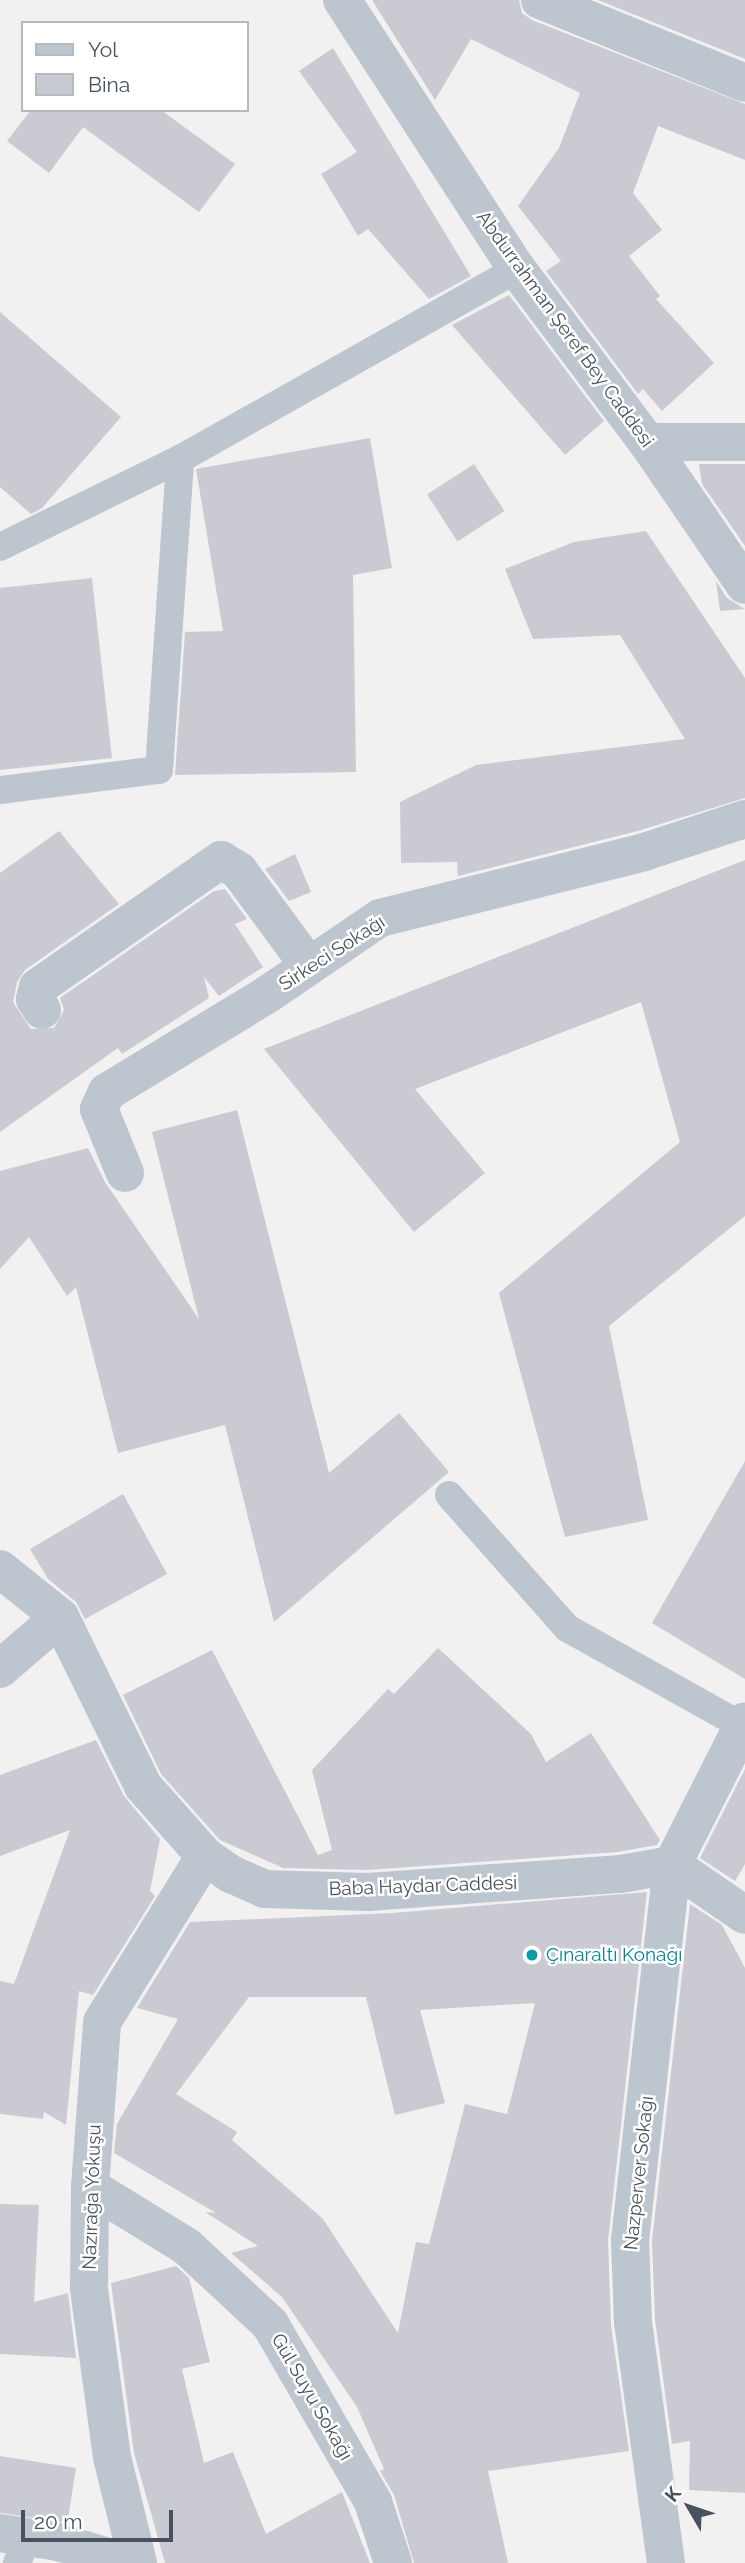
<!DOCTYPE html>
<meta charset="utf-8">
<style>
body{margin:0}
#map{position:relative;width:745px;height:2563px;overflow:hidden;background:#f2f0f0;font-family:Raleway,sans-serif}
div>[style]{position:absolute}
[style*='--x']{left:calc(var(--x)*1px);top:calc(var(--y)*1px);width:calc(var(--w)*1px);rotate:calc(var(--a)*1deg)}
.building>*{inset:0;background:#cacbd2;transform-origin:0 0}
.lane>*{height:28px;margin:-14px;padding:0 14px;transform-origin:14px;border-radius:14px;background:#bdc6cf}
.street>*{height:38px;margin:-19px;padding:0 19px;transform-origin:19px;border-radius:19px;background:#bdc6cf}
.dots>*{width:19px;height:19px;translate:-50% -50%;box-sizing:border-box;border:4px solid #fff;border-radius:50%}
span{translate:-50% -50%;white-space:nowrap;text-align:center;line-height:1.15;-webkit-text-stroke:5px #fff;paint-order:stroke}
.street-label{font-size:19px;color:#47525e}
.culture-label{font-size:19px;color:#0d838f}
.left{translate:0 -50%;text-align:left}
.legend{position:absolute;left:21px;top:21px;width:228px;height:91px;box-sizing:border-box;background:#fff;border:2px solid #b5babf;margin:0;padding:9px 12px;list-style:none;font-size:21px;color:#47525e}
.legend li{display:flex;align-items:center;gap:14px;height:35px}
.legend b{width:35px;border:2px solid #b5babf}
.north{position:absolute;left:654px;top:2472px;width:70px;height:70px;-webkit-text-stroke:5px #fff;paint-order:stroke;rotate:309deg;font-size:19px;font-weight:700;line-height:28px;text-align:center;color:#47525e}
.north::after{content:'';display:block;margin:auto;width:24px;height:32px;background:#47525e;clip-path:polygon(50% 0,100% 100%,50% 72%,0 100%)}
.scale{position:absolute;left:21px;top:2510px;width:152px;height:32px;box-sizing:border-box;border:4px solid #47525e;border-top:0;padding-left:9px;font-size:21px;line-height:24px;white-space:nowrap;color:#47525e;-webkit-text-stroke:5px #fff;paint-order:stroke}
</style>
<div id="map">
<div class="building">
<div style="clip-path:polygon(372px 0,519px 0,522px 13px,532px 20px,745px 104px,745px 160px,658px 126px,633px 193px,662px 230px,629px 256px,660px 296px,656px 299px,714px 363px,662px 411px,643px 389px,638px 394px,546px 271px,561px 261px,518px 206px,559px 148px,580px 93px,471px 39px,435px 100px)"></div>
<div style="clip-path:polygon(598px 0,745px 0,745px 59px)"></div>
<div style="clip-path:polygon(333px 48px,471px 276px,429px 299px,368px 229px,358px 236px,321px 174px,357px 152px,299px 71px)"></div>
<div style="clip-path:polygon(31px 110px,161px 110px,235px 164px,199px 212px,83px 127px,49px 173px,7px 141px)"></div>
<div style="clip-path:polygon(509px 295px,604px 421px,565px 455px,452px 325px)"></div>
<div style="clip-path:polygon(0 312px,121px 417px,42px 508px,31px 514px,0 487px)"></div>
<div style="clip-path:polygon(370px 438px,392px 568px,353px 575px,356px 772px,175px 775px,185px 632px,223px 631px,196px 469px)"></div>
<div style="left:474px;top:464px;width:56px;height:56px;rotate:57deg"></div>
<div style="clip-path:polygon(699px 464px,745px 464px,745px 546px,702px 484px)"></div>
<div style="clip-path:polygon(646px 531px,745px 678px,745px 798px,638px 831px,458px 876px,457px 862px,401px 863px,400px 802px,476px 765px,685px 739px,620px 635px,533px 639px,505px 569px,574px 542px)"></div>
<div style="clip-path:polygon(92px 578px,112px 758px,0 770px,0 588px)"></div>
<div style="clip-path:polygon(716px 581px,727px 598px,745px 609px,720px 611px)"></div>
<div style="clip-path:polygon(59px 831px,119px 904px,25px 970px,17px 982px,13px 1002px,31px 1029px,54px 1028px,64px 1010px,60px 998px,214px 891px,225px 889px,247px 919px,235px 924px,263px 967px,219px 996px,204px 977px,209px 998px,122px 1054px,118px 1048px,0 1132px,0 873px)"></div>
<div style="clip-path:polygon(295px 854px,311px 892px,289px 901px,265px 869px)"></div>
<div style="clip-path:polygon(745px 860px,745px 1216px,609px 1326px,648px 1520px,565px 1537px,499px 1293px,680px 1142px,641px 1002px,415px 1089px,485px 1173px,414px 1232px,264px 1049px)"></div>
<div style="clip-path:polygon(237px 1110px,329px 1473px,399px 1413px,449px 1472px,274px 1622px,225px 1425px,118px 1453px,76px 1287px,67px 1296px,29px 1237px,0 1269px,0 1171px,88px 1148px,105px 1182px,199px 1319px,152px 1132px)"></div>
<div style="clip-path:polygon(745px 1461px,745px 1679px,652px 1623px)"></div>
<div style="clip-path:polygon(123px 1494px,167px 1574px,85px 1619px,76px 1602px,48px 1579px,30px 1549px)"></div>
<div style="clip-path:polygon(438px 1648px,531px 1734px,546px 1762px,591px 1733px,660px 1840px,657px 1845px,618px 1852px,368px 1870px,283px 1868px,220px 1840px,161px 1774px,123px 1695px,212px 1650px,318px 1855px,332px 1850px,312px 1770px,388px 1689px,394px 1694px)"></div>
<div style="clip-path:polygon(96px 1740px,124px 1796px,160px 1839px,150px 1891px,155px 1896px,93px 1995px,79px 1991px,66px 2125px,44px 2112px,43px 2119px,0 2114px,0 1981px,14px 1984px,70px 1830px,0 1856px,0 1775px)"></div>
<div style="clip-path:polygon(745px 1769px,745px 1864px,735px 1881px,700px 1858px)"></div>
<div style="clip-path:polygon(evenodd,647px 1892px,608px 2241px,611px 2325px,629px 2451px,488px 2471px,508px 2563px,414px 2563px,394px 2495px,380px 2471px,384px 2469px,357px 2407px,282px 2297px,231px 2253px,258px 2246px,205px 2212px,216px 2213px,114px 2153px,117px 2124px,178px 2019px,137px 2008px,190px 1922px,392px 1913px,647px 1892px,249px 1997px,366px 1997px,395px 2115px,445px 2103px,420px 2010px,535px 2003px,507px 2114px,465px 2104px,429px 2244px,416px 2242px,398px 2333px,323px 2219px,232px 2140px,237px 2132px,176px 2094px,249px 1997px)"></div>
<div style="clip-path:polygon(690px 1904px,722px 1925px,745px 1968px,745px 2493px,689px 2490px,690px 2441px,672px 2444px,655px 2320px,652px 2241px)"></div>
<div style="clip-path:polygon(0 2204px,39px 2205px,34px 2302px,68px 2293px,76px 2358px,0 2354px)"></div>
<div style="clip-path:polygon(176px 2266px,189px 2278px,210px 2362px,182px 2369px,204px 2463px,233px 2452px,266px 2534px,342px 2492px,370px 2563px,165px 2563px,134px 2453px,111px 2283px)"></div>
<div style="left:0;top:2456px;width:77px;height:56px;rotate:9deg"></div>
</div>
<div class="lane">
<div style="--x:0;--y:547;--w:200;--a:-26.1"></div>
<div style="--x:180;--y:459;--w:387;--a:-29.4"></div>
<div style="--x:0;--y:790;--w:160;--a:-7.2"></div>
<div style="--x:159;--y:770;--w:312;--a:-86.1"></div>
<div style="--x:449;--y:1495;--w:178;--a:48.4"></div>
<div style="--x:567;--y:1628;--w:201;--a:29.2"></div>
<div style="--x:17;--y:2563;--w:26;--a:-69"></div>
</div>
<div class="street">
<div style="--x:342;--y:0;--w:321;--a:57"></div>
<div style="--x:517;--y:269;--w:216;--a:53.1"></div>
<div style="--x:647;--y:442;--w:173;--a:55.6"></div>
<div style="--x:540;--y:0;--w:221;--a:22"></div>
<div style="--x:647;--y:442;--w:98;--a:0"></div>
<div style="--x:42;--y:1010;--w:13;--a:-122"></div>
<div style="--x:35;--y:999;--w:12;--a:-76"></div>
<div style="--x:38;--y:987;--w:223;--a:-34.8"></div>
<div style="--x:221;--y:860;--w:21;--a:31"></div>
<div style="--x:239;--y:871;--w:118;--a:53.6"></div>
<div style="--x:125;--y:1173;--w:69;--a:-112.1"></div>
<div style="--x:99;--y:1109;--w:19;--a:-65"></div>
<div style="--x:107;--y:1092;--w:188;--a:-31.3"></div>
<div style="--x:268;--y:994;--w:135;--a:-34.2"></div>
<div style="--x:380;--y:918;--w:272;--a:-14"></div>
<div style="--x:644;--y:852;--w:106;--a:-18.1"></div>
<div style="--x:0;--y:1569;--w:77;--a:38.7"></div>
<div style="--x:60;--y:1617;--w:188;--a:63.8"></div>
<div style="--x:143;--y:1786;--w:94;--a:48.5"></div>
<div style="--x:205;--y:1856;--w:32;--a:35"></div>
<div style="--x:231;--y:1874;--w:36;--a:24"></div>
<div style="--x:264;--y:1889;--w:104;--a:1.7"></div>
<div style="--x:368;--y:1892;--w:254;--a:-4.1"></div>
<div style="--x:621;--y:1874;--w:52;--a:-10"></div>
<div style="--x:0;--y:1669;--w:79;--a:-40.9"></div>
<div style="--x:672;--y:1865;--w:88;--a:34.4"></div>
<div style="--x:90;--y:2187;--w:113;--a:31.6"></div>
<div style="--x:186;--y:2246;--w:115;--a:42.9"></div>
<div style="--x:270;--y:2324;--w:206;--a:59.9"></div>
<div style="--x:373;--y:2502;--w:64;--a:71.8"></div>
<div style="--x:0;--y:2533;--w:59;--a:8.8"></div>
<div style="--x:58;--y:2542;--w:73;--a:16.7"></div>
<div style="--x:138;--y:2563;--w:109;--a:-103.8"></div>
<div style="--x:112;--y:2457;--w:171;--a:-97.8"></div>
<div style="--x:89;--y:2288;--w:101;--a:-89.4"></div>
<div style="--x:90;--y:2187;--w:165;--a:-85.8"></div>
<div style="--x:102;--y:2022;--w:195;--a:-58.2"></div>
<div style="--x:666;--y:2563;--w:243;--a:-97.8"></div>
<div style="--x:633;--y:2322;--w:82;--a:-92.1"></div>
<div style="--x:630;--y:2240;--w:377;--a:-83.6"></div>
<div style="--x:672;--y:1865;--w:161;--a:-63.1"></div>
</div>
<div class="dots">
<div style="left:532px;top:1955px;background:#0f9aa8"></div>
</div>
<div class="street-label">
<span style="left:565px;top:329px;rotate:54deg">Abdurrahman Şeref Bey Caddesi</span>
<span style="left:332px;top:953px;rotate:-33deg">Sirkeci Sokağı</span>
<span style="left:423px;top:1886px;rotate:-2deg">Baba Haydar Caddesi</span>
<span style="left:639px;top:2173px;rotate:-84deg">Nazperver Sokağı</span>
<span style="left:92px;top:2197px;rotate:-88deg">Nazırağa Yokuşu</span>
<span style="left:312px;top:2397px;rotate:60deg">Gül Suyu Sokağı</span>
</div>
<div class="culture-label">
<span class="left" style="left:546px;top:1955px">Çınaraltı Konağı</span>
</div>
<ul class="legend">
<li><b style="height:9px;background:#bdc6cf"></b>Yol</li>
<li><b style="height:19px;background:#cacbd2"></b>Bina</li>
</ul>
<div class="north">K</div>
<div class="scale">20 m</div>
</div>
